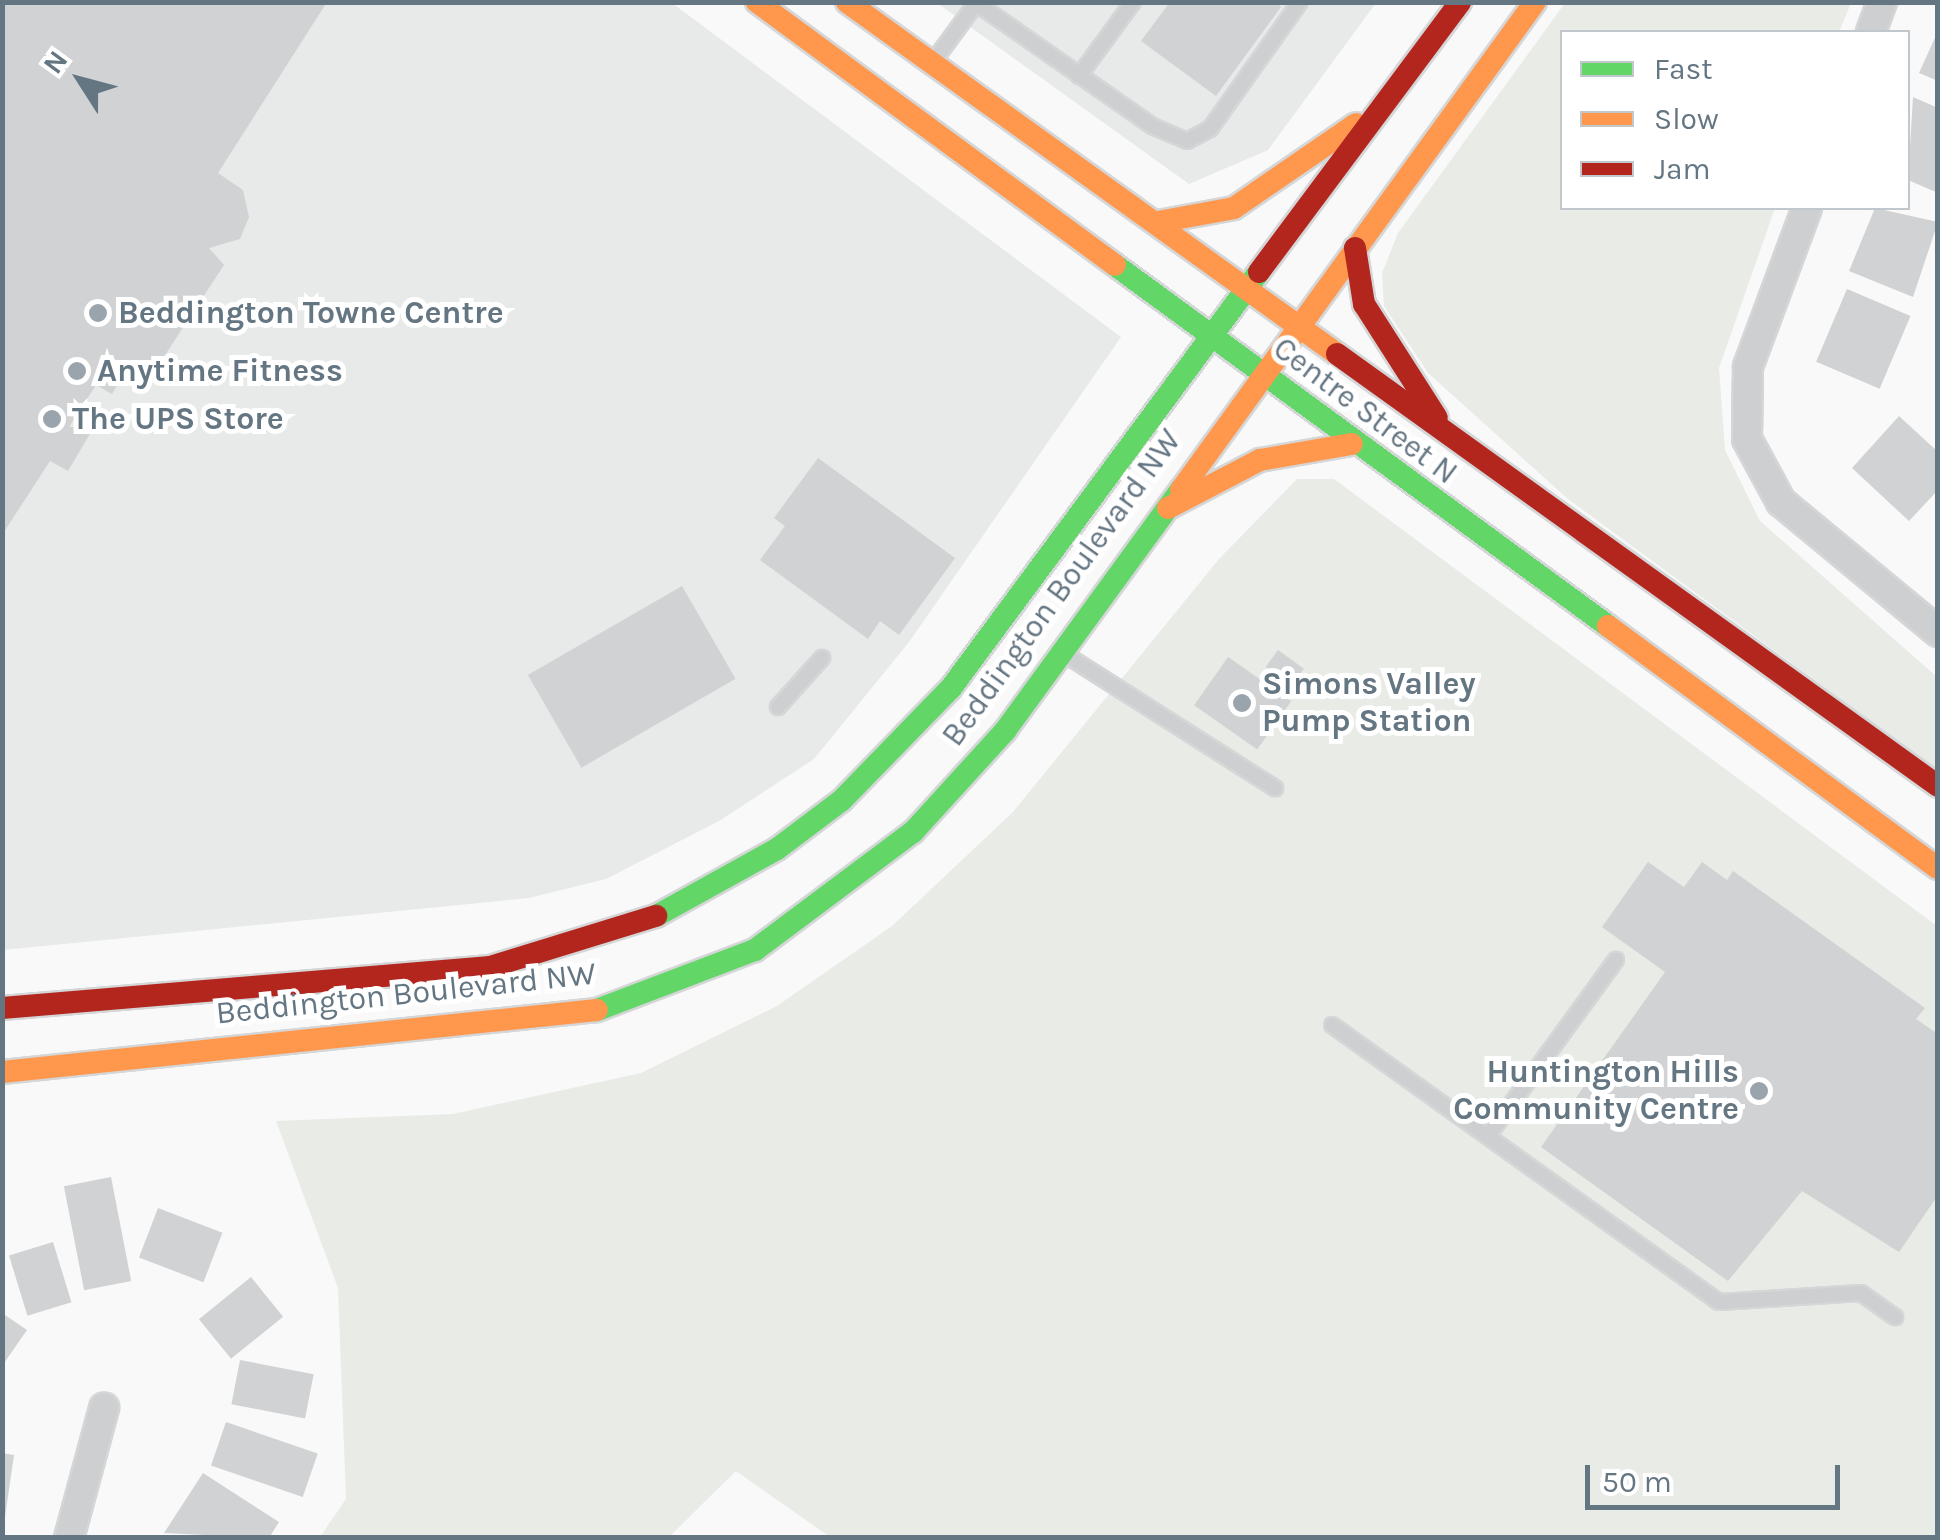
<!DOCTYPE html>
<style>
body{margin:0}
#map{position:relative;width:1940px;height:1540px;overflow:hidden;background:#f9f9f9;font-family:Karla,sans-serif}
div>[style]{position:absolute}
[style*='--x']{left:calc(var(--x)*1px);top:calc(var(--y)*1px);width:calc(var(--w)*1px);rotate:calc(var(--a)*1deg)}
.built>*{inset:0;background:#e8e9e9}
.green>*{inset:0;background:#e8ebe6}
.building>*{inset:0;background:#d0d2d3;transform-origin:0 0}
.roads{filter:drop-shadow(2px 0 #d5d6d7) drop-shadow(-2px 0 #d5d6d7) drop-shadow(0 2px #d5d6d7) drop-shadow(0 -2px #d5d6d7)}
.lane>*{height:14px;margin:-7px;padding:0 7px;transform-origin:7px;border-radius:7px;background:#cecfd0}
.street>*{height:28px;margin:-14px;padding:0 14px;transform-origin:14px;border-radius:14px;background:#cecfd0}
.fast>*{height:22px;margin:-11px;padding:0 11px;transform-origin:11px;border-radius:11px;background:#63d668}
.slow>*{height:22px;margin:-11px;padding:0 11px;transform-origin:11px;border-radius:11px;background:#ff974d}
.jam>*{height:22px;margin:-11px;padding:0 11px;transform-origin:11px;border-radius:11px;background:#b3261e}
.dots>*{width:28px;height:28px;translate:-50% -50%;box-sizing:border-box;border:5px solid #fff;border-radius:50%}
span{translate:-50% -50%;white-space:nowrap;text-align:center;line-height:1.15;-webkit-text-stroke:10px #fff;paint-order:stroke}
.poi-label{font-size:32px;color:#657683;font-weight:700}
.left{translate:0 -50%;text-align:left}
.right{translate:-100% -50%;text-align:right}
.street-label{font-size:32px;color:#657683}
.frame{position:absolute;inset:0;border:5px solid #657683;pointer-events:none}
.legend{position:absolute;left:1560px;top:30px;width:350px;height:180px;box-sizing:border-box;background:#fff;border:2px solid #c1c8cd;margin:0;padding:12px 18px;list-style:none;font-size:30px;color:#657683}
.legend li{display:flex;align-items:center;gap:20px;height:50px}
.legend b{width:50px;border:2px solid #c1c8cd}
.north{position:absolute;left:30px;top:30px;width:100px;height:100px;-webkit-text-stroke:8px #fff;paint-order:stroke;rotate:306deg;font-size:28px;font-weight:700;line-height:40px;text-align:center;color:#657683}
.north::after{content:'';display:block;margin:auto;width:35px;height:45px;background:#657683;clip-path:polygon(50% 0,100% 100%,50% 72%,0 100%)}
.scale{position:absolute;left:1585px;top:1465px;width:255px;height:45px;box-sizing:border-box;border:5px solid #657683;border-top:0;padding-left:12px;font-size:30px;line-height:35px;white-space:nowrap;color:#657683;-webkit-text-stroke:8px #fff;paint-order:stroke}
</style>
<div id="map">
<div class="built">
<div style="clip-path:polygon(3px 3px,672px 3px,1121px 337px,909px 642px,814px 759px,719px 821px,606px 879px,529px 898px,3px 950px)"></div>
<div style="clip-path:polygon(937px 3px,1376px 3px,1268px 150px,1189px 184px)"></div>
</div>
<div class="green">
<div style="clip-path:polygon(1565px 3px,1851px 3px,1839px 32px,1562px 32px,1562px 208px,1775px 208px,1719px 368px,1725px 450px,1760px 521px,1937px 677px,1937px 770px,1568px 499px,1428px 373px,1384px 306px,1382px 273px,1398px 233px)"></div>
<div style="clip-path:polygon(1297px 479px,1334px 479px,1937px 926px,1937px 1537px,830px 1537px,736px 1471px,669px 1537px,320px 1537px,346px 1499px,338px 1288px,276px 1121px,453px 1114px,641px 1073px,777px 1006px,892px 926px,1013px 812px,1219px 559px)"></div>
</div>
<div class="building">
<div style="clip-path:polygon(2px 2px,327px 2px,218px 173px,243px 190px,249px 217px,240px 239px,209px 248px,224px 265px,152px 375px,131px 361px,112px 394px,96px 385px,69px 427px,94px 427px,68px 471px,50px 461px,2px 535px)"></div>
<div style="clip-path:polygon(1170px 2px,1276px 2px,1281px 7px,1216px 96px,1141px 41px)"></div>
<div style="clip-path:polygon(1938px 31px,1938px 81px,1919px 73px)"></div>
<div style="clip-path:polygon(1913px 97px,1938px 108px,1938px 193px,1908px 180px)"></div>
<div style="clip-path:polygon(1875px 208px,1938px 222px,1913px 297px,1849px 271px)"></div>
<div style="left:1847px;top:289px;width:69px;height:79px;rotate:23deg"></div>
<div style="clip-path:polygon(1899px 416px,1938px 452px,1938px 490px,1909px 521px,1852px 468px)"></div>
<div style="clip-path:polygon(818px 458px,955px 558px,899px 635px,880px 621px,868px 639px,760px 560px,785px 526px,774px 518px)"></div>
<div style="left:682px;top:586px;width:107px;height:178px;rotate:60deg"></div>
<div style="left:1278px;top:650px;width:32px;height:21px;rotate:36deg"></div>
<div style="left:1228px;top:657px;width:77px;height:59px;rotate:35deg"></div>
<div style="clip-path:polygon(1648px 862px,1684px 887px,1702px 862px,1727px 880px,1733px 871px,1925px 1008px,1916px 1019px,1938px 1034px,1938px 1195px,1899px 1252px,1802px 1191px,1728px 1281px,1541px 1147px,1665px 972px,1602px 927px)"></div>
<div style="left:111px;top:1177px;width:106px;height:48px;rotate:79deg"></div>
<div style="left:158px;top:1208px;width:69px;height:53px;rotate:21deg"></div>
<div style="left:53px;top:1242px;width:63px;height:46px;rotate:73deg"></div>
<div style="left:251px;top:1277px;width:51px;height:67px;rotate:51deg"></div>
<div style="clip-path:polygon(2px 1313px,27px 1330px,2px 1366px)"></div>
<div style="left:240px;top:1360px;width:75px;height:45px;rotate:11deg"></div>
<div style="left:226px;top:1422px;width:97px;height:46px;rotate:19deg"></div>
<div style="clip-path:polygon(2px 1453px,14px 1455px,5px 1517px,2px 1517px)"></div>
<div style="clip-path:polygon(203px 1473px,279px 1522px,269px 1538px,164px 1533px)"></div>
</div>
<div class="roads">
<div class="lane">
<div style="--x:976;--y:3;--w:215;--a:34.9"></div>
<div style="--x:1152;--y:126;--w:38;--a:23"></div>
<div style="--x:1187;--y:141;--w:26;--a:-28"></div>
<div style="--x:1210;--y:129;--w:156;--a:-54.7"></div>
<div style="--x:933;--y:62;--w:74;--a:-53.7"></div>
<div style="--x:1079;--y:76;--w:92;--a:-53.9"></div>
<div style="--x:1066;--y:655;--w:248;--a:32.5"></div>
<div style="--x:778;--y:707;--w:66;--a:-48.1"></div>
<div style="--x:1332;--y:1025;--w:476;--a:35.6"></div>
<div style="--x:1719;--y:1302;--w:142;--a:-3.6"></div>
<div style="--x:1861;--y:1293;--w:42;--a:35.2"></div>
<div style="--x:1488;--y:1136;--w:218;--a:-54"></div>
</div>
<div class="street">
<div style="--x:1871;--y:32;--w:32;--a:-70"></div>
<div style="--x:1807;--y:208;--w:170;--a:110.4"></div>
<div style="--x:1748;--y:367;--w:72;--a:90.8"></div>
<div style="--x:1747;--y:439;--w:72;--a:61.6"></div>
<div style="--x:1781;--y:502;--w:204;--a:39.6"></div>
<div style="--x:69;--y:1538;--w:135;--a:-74.9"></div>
</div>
<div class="fast">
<div style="--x:1115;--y:265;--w:611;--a:36.21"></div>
<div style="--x:656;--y:916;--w:138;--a:-29"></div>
<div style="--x:777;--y:849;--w:81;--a:-37"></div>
<div style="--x:842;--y:800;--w:156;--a:-45.8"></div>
<div style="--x:951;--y:688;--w:518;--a:-53.48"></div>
<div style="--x:597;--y:1010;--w:169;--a:-20.8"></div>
<div style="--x:755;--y:950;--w:197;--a:-36.8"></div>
<div style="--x:913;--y:832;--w:137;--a:-47.7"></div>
<div style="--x:1005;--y:731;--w:298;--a:-53.9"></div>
</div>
<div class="slow">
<div style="--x:757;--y:2;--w:444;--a:36.3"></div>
<div style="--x:847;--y:2;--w:603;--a:35.69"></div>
<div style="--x:1158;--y:222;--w:77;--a:-10.4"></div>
<div style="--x:1234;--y:208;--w:148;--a:-34.5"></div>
<div style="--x:1181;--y:490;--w:603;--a:-54.04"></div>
<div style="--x:1168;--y:508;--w:104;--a:-27.6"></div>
<div style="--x:1260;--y:460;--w:93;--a:-9.9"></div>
<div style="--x:1608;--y:626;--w:409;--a:36.3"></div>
<div style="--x:2;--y:1072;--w:598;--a:-5.95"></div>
</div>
<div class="jam">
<div style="--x:1355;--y:248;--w:57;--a:80.9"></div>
<div style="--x:1364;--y:304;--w:135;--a:57.4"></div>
<div style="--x:1259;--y:272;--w:337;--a:-53.3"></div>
<div style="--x:1337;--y:354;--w:740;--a:35.71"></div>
<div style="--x:2;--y:1008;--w:490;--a:-4.8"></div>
<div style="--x:490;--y:967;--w:174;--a:-17.1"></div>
</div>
</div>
<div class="dots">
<div style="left:98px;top:313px;background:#99a4ac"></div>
<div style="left:77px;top:371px;background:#99a4ac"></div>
<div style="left:52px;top:419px;background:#99a4ac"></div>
<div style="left:1242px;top:703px;background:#99a4ac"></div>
<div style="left:1759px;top:1091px;background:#99a4ac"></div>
</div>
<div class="poi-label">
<span class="left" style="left:118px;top:313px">Beddington Towne Centre</span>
<span class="left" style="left:97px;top:371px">Anytime Fitness</span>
<span class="left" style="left:72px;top:419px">The UPS Store</span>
<span class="left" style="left:1262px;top:703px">Simons Valley<br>Pump Station</span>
<span class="right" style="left:1739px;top:1091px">Huntington Hills<br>Community Centre</span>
</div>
<div class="street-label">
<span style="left:1365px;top:411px;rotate:37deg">Centre Street N</span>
<span style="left:1062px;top:588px;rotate:-54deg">Beddington Boulevard NW</span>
<span style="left:406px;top:994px;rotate:-6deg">Beddington Boulevard NW</span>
</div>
<div class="frame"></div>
<ul class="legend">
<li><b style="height:12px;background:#63d668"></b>Fast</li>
<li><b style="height:12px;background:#ff974d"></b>Slow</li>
<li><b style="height:12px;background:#b3261e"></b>Jam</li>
</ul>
<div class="north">N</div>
<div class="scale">50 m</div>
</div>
